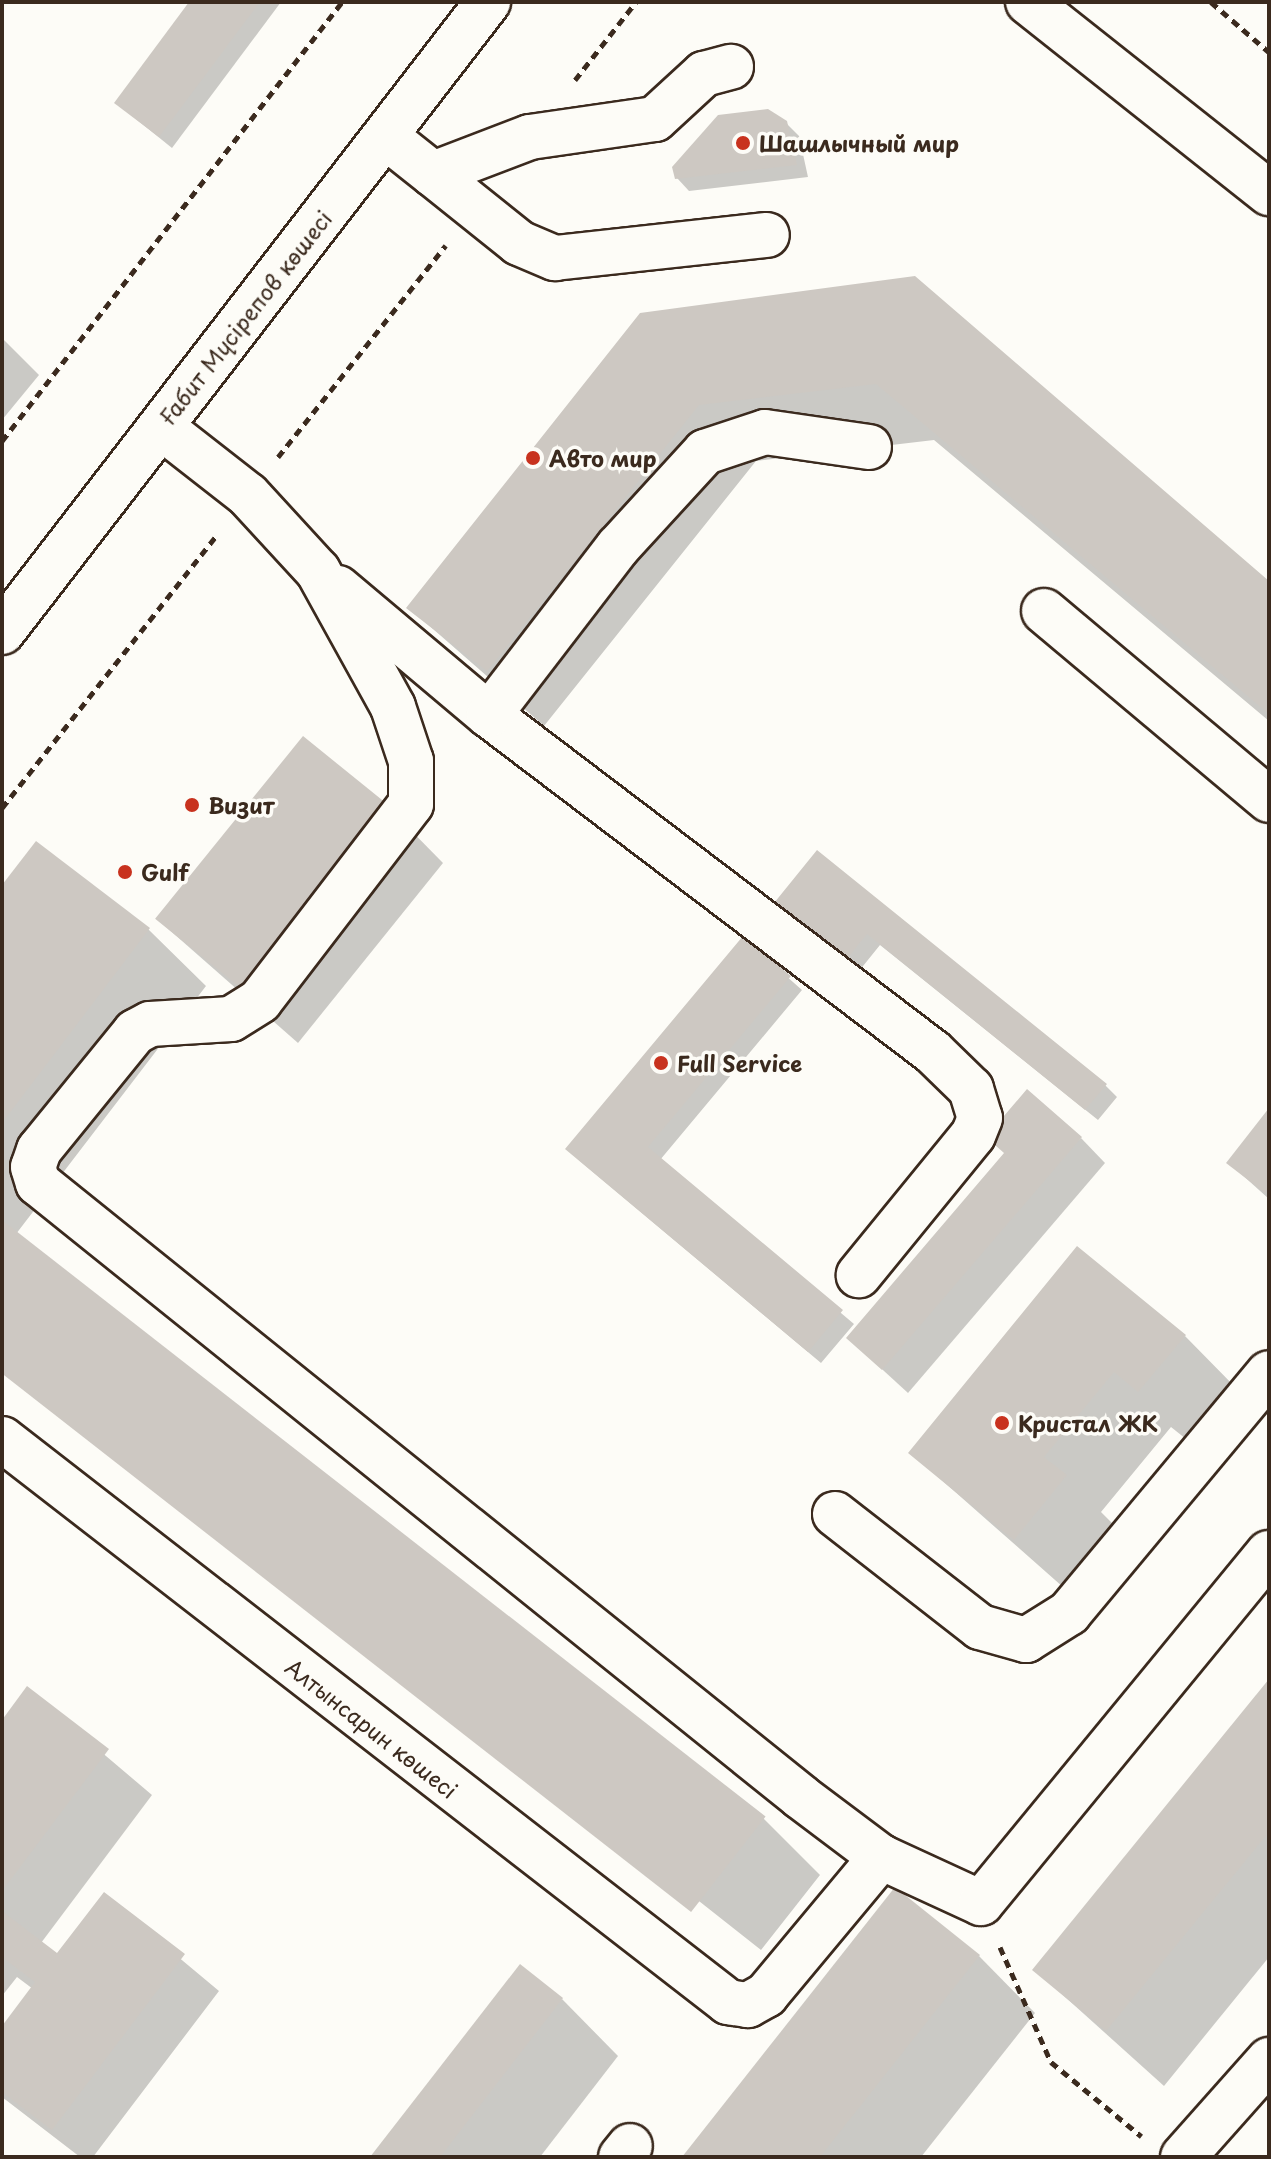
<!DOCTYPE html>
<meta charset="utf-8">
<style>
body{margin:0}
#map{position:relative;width:1271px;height:2159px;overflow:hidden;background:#fdfcf7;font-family:"Playpen Sans",sans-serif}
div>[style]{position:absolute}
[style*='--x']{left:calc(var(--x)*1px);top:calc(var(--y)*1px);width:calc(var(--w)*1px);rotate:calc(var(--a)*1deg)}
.shadow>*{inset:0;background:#0003}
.building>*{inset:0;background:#cdc8c2;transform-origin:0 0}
.path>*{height:5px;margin-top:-2.5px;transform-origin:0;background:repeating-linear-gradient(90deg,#3b2a1e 0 8px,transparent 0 14px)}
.roads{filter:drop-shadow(2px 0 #3b2a1e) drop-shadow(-2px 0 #3b2a1e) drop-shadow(0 2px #3b2a1e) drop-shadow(0 -2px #3b2a1e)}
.minor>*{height:44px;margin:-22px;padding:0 22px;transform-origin:22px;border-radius:22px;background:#fdfcf7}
.major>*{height:44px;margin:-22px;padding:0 22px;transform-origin:22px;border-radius:22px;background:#fdfcf7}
.dots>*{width:22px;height:22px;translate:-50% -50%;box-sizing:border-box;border:4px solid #fdfcf7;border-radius:50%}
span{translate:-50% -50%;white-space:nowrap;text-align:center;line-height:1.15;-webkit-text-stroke:7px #fdfcf7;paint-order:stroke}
.poi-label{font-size:22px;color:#3b2a1e;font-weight:700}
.left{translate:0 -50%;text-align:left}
.street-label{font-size:22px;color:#3b2a1e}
.frame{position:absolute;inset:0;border:4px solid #3b2a1e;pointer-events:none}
</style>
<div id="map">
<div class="shadow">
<div style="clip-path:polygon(191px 2px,281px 2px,172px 148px,116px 103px)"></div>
<div style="clip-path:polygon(786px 123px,799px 136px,808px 177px,689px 191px,677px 178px)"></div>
<div style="clip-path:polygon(914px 278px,1269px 584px,1269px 721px,934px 440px,756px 461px,544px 726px,409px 608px,641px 315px)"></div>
<div style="clip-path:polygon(2px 338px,39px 375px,2px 420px)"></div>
<div style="clip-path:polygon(387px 806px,443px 863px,298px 1043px,157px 919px)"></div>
<div style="clip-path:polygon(36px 844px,149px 930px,206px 986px,16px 1234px,763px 1818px,820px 1875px,761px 1950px,2px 1351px,2px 889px)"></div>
<div style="clip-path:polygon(817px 853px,1105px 1085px,1117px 1097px,1098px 1120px,880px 945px,855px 976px,785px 920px)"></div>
<div style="clip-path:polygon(743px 938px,802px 990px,660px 1160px,854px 1324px,821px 1363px,580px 1161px)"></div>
<div style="clip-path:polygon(1269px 1111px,1269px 1199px,1229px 1163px)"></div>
<div style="clip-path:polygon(1081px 1138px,1105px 1163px,908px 1393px,848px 1338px)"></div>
<div style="clip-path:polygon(1185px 1336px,1241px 1393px,1196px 1447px,1171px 1427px,1101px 1512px,1122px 1533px,1072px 1595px,911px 1453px)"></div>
<div style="clip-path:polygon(1269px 1682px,1269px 1957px,1164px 2086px,1034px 1969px)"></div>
<div style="clip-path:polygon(27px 1689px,152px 1795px,41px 1943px,57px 1956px,104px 1895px,219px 1991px,93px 2157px,80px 2157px,2px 2097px,2px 2029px,33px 1989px,17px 1977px,2px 1996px,2px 1723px)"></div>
<div style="clip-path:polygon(979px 1956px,1035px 2013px,921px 2157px,684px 2157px)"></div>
<div style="clip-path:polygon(562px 1999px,618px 2056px,540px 2157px,372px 2157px)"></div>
</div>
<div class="building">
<div style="clip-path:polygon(189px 2px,260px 2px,159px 137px,114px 103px)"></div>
<div style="clip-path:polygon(768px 109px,787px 121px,797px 165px,675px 179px,672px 167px,718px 115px)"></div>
<div style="clip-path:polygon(915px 276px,1269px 581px,1269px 714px,876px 384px,699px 405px,487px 671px,406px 608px,640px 313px)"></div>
<div style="left:303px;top:736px;width:109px;height:235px;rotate:39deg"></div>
<div style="clip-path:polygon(36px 841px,150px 928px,2px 1123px,2px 885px)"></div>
<div style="clip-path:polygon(817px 850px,1107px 1084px,1085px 1110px,867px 934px,842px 965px,770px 908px)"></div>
<div style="clip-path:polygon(743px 936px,791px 976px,648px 1147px,843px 1310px,808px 1352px,565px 1149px)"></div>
<div style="clip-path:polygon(1027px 1089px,1082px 1137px,882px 1370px,846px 1338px,1004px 1153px,986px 1137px)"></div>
<div style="clip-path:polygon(1269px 1108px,1269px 1187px,1265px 1193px,1226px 1163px)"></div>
<div style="left:2px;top:1220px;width:969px;height:121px;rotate:38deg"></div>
<div style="clip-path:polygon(1077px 1246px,1186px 1335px,1138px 1392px,1114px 1372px,1044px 1457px,1067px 1475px,1014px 1540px,908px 1453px)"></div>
<div style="clip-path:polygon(1269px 1679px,1269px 1832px,1106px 2031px,1032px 1970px)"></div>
<div style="clip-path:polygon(27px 1686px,109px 1749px,2px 1891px,2px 1720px)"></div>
<div style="clip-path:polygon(895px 1887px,980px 1955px,820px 2157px,682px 2157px)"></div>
<div style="clip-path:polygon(104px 1892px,185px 1954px,52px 2130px,2px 2092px,2px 2026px,35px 1982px,2px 1957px,2px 1911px,57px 1953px)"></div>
<div style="clip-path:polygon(520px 1964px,563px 1998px,440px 2157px,370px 2157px)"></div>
</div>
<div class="path">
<div style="--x:1211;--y:2;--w:77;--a:40.8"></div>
<div style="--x:575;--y:80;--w:99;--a:-52"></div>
<div style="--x:2;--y:441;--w:555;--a:-52.24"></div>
<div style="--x:278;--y:457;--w:270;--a:-51.6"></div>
<div style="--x:2;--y:808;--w:349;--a:-51.8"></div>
<div style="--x:1000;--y:1947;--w:126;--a:66.1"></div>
<div style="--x:1051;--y:2062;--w:117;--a:39.4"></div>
</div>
<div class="roads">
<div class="minor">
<div style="--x:385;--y:136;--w:61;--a:38.4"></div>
<div style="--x:433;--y:174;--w:104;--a:-20.9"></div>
<div style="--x:530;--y:137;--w:126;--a:-8.2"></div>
<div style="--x:655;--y:119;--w:67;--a:-42.6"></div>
<div style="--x:704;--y:74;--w:28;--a:-15"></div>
<div style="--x:433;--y:174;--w:110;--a:38.7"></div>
<div style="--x:519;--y:243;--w:39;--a:23"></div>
<div style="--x:555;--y:258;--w:213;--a:-6.2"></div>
<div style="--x:161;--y:427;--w:110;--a:38"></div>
<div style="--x:248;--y:495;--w:103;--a:47.4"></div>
<div style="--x:318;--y:571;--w:155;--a:61.1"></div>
<div style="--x:393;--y:707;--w:57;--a:71.6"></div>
<div style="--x:411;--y:761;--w:43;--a:90"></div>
<div style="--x:411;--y:804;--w:248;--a:127.5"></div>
<div style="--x:260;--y:1001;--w:34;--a:148"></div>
<div style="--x:231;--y:1019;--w:81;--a:176.5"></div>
<div style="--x:150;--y:1024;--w:17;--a:152"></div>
<div style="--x:135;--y:1032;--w:152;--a:129.1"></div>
<div style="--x:39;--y:1150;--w:18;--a:109"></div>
<div style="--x:33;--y:1167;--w:17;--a:73"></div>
<div style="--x:38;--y:1183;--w:979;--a:38.82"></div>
<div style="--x:801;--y:1797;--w:100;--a:36.9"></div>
<div style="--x:881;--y:1857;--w:110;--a:24.7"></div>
<div style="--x:981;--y:1903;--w:453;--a:-50.6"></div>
<div style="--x:338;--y:588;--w:197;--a:40.1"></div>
<div style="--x:489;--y:715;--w:557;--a:37.2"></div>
<div style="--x:933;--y:1052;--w:53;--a:44.2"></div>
<div style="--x:971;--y:1089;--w:30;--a:73"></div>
<div style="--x:980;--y:1118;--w:18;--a:112"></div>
<div style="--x:973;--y:1135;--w:181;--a:129.2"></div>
<div style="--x:1044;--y:611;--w:294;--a:40"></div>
<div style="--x:489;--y:715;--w:212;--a:-52.5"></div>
<div style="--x:618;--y:547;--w:129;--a:-47.5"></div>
<div style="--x:705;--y:452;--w:63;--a:-18.4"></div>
<div style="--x:765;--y:432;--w:105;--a:8.2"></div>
<div style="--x:2;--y:1439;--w:919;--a:37.79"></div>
<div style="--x:728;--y:2002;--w:20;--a:9"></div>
<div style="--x:748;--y:2005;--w:21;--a:-29"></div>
<div style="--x:766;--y:1995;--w:180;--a:-50.2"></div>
<div style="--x:835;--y:1514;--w:184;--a:37.9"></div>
<div style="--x:980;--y:1627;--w:48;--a:15.8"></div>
<div style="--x:1026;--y:1640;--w:51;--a:-32.1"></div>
<div style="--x:1069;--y:1613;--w:312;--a:-50.2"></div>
<div style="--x:621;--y:2157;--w:14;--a:-51"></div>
<div style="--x:1183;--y:2157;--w:130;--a:-48.4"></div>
</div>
<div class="major">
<div style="--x:1028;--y:2;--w:308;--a:38.4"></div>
<div style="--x:2;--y:632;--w:796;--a:-52.35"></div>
</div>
</div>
<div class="dots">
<div style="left:743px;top:143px;background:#c8321e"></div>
<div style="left:533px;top:458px;background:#c8321e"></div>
<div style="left:192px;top:805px;background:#c8321e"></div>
<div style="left:125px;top:872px;background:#c8321e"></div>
<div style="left:661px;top:1063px;background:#c8321e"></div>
<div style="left:1002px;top:1423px;background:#c8321e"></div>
</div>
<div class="poi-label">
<span class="left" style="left:759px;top:143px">Шашлычный мир</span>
<span class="left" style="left:549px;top:458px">Авто мир</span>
<span class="left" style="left:208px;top:805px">Визит</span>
<span class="left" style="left:141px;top:872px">Gulf</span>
<span class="left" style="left:677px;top:1063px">Full Service</span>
<span class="left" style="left:1018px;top:1423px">Кристал ЖК</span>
</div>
<div class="street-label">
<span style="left:245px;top:317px;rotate:-52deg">Ғабит Мүсірепов көшесі</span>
<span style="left:372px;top:1728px;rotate:38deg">Алтынсарин көшесі</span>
</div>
<div class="frame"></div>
</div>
